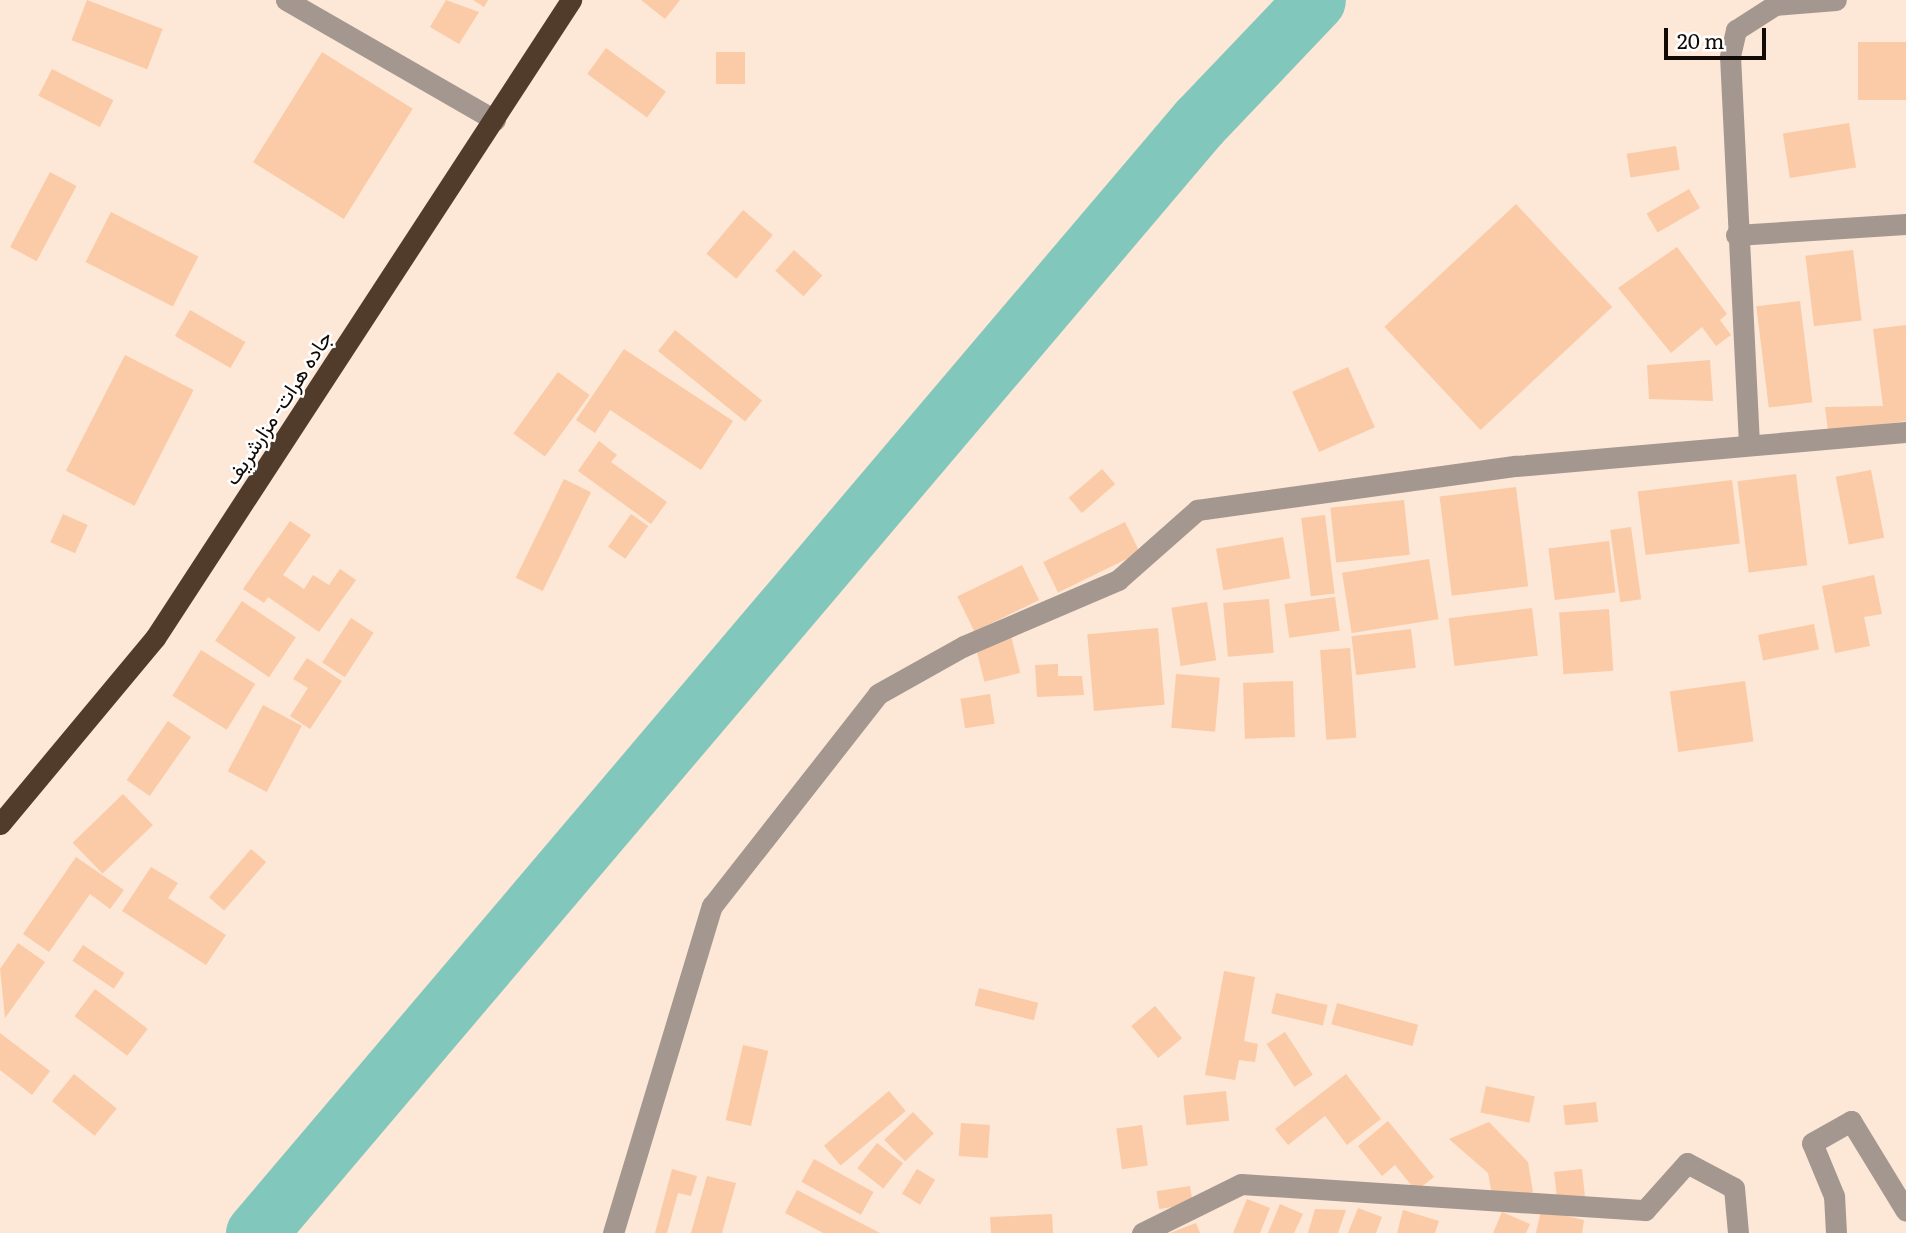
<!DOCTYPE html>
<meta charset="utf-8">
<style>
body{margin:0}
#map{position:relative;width:1906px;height:1233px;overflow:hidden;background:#fde7d6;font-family:Literata,Vazirmatn,serif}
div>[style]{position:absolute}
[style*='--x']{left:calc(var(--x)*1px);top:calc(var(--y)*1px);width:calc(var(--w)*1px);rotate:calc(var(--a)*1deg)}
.river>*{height:61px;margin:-30.5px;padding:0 30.5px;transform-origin:30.5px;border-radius:30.5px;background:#82c7bc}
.building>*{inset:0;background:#facba6;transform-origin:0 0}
.street>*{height:21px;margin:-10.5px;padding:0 10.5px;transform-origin:10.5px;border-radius:10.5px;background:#a3978f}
.highway>*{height:21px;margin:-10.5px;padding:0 10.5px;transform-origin:10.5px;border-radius:10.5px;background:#513b2a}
span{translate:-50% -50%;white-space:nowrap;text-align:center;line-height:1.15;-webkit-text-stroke:5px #fff;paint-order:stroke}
.street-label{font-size:21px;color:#120a04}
.scale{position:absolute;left:1664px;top:28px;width:102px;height:32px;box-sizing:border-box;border:4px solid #120a04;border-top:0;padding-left:9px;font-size:21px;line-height:24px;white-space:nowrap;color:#120a04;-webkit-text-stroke:5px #fff;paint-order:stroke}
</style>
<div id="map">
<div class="river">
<div style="--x:256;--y:1233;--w:1457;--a:-49.68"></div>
<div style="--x:1199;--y:122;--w:168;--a:-46.4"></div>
</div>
<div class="building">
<div style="left:87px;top:0;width:81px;height:43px;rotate:21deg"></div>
<div style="clip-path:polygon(446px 0,479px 12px,459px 44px,430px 27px)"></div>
<div style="clip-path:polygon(473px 0,488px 0,484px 7px)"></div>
<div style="clip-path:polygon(641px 0,680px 0,665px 19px)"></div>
<div style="left:1906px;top:42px;width:58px;height:48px;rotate:90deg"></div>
<div style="left:606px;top:48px;width:74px;height:32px;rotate:36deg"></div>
<div style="left:322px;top:52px;width:107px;height:130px;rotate:32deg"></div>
<div style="left:716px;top:52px;width:29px;height:32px"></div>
<div style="left:52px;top:69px;width:69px;height:30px;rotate:27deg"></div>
<div style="left:1849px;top:123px;width:45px;height:67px;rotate:81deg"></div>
<div style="left:1676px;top:146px;width:24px;height:50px;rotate:81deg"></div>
<div style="left:50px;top:172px;width:30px;height:85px;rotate:28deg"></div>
<div style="left:1689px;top:189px;width:22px;height:49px;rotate:60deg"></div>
<div style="left:1516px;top:204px;width:141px;height:180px;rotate:47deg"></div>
<div style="left:743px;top:210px;width:39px;height:57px;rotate:40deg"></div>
<div style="left:111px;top:212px;width:98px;height:56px;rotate:27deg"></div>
<div style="clip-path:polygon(1677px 247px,1727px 314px,1720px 320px,1731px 335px,1716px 346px,1702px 327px,1671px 353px,1618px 288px)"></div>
<div style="left:794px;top:250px;width:38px;height:28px;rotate:42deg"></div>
<div style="left:1853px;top:250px;width:71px;height:48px;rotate:83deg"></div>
<div style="left:1800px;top:301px;width:102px;height:44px;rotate:83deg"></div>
<div style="left:190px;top:310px;width:64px;height:30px;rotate:30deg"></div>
<div style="clip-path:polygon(1906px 325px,1906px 421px,1828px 431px,1825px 407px,1883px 406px,1873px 329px)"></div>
<div style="left:675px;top:330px;width:112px;height:27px;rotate:39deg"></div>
<div style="clip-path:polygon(624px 349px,733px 421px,701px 470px,610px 410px,595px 433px,576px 420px)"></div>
<div style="left:125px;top:355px;width:77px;height:130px;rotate:27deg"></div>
<div style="clip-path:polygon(1710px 360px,1713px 401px,1649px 399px,1647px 365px)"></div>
<div style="left:1348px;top:367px;width:66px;height:61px;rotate:66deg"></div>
<div style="left:558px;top:372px;width:39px;height:76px;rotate:36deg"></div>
<div style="clip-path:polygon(599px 441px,617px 455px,611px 462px,667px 502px,651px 524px,578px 471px)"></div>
<div style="left:1102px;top:469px;width:20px;height:44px;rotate:49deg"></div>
<div style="left:1871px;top:470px;width:69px;height:36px;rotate:79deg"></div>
<div style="left:1796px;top:474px;width:92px;height:59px;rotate:83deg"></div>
<div style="left:564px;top:479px;width:30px;height:110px;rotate:26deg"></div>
<div style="left:1732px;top:480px;width:64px;height:95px;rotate:83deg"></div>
<div style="left:1516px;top:487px;width:100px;height:77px;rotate:83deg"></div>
<div style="left:1404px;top:500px;width:55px;height:74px;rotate:84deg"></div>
<div style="left:63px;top:514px;width:27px;height:31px;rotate:24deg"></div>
<div style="left:631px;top:514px;width:21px;height:40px;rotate:35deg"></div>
<div style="left:1325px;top:515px;width:79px;height:24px;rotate:83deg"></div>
<div style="clip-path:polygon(290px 521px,311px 535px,283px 575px,304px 589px,313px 575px,329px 585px,340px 569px,356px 580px,319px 632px,268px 597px,264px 603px,243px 589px)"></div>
<div style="left:1125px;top:522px;width:34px;height:91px;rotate:64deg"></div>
<div style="left:1631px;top:527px;width:73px;height:21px;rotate:82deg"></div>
<div style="left:1283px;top:537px;width:42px;height:68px;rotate:80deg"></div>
<div style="left:1609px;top:541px;width:52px;height:61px;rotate:83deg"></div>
<div style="left:1429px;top:559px;width:61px;height:88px;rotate:81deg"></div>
<div style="left:1022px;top:565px;width:39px;height:72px;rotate:64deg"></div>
<div style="clip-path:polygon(1874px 575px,1882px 614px,1864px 617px,1870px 646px,1835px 653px,1822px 586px)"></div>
<div style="left:1335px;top:597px;width:34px;height:51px;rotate:82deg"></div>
<div style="left:1269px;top:599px;width:54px;height:46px;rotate:85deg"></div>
<div style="left:242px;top:601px;width:65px;height:48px;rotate:34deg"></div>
<div style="left:1207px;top:602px;width:59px;height:36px;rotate:81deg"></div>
<div style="left:1532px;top:608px;width:48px;height:84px;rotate:83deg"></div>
<div style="left:1609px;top:609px;width:62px;height:50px;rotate:86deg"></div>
<div style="left:351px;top:618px;width:27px;height:53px;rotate:33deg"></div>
<div style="left:1814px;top:624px;width:26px;height:57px;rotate:79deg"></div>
<div style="left:1158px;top:628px;width:77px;height:71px;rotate:85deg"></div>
<div style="left:1411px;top:629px;width:39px;height:60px;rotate:83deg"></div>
<div style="left:1011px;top:636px;width:38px;height:37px;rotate:76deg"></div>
<div style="left:1350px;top:648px;width:90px;height:30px;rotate:86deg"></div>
<div style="left:201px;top:650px;width:64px;height:54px;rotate:32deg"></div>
<div style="clip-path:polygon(307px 658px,342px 681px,310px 729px,290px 716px,308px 688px,293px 679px)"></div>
<div style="clip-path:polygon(1058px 664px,1058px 676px,1082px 676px,1084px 695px,1037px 697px,1035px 665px)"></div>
<div style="left:1176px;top:674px;width:44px;height:54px;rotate:5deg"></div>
<div style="left:1293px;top:681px;width:56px;height:50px;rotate:88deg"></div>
<div style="left:1745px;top:681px;width:61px;height:76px;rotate:82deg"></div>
<div style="left:990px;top:694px;width:30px;height:30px;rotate:81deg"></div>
<div style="left:263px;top:705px;width:44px;height:75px;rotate:28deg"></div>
<div style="left:168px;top:721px;width:28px;height:72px;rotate:35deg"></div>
<div style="left:123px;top:794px;width:43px;height:70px;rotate:46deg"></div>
<div style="left:251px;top:849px;width:20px;height:64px;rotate:41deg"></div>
<div style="clip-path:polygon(76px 857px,124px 890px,110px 909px,90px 894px,49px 952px,23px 934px)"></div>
<div style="clip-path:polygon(151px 867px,178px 883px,168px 898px,226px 935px,206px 965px,122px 911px)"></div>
<div style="clip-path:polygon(18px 943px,45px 962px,5px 1018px,0 969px)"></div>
<div style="left:83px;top:945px;width:50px;height:19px;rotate:34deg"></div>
<div style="clip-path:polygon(1224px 971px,1255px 977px,1244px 1041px,1258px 1044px,1255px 1062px,1239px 1060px,1235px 1080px,1205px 1075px)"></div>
<div style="left:979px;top:988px;width:61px;height:18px;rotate:14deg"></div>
<div style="left:95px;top:989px;width:66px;height:34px;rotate:37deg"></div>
<div style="left:1276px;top:993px;width:53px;height:21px;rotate:13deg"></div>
<div style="left:1337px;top:1003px;width:84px;height:22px;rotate:15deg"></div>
<div style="left:1155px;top:1006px;width:42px;height:31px;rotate:50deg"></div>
<div style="left:1285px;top:1032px;width:51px;height:22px;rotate:57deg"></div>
<div style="clip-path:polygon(0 1033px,50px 1071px,32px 1095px,0 1070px)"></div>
<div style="left:743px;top:1045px;width:26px;height:77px;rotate:13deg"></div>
<div style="left:74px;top:1074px;width:55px;height:35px;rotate:39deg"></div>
<div style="clip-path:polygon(1346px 1074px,1381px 1119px,1347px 1145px,1325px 1116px,1288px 1145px,1275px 1129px)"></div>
<div style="left:1486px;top:1086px;width:50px;height:27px;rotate:12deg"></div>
<div style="left:889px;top:1091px;width:26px;height:85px;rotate:50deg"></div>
<div style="left:1226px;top:1091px;width:30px;height:43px;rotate:84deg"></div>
<div style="left:1596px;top:1102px;width:20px;height:33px;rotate:84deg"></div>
<div style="left:913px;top:1112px;width:30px;height:40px;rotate:46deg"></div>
<div style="clip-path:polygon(1388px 1121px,1434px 1177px,1416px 1191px,1395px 1165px,1382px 1176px,1358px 1146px)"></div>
<div style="clip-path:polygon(1489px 1122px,1528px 1162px,1533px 1192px,1493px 1200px,1488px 1173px,1449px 1139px)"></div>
<div style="left:961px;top:1123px;width:29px;height:33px;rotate:4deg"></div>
<div style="left:1142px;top:1125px;width:41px;height:26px;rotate:82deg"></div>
<div style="left:877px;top:1143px;width:33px;height:32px;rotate:38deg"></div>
<div style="left:814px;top:1159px;width:68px;height:26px;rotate:29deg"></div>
<div style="clip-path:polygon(672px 1169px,697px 1176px,691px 1196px,678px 1193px,667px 1233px,655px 1233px)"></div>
<div style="left:917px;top:1169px;width:21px;height:29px;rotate:31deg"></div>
<div style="left:1582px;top:1169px;width:30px;height:28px;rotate:84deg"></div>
<div style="clip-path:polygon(707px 1176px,736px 1183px,722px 1233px,691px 1233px)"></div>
<div style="left:1190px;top:1186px;width:18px;height:34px;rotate:81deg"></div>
<div style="clip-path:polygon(797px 1190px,880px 1233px,823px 1233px,785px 1213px)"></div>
<div style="clip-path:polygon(1247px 1199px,1270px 1208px,1260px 1233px,1233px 1233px)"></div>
<div style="clip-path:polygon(1280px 1204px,1303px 1214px,1294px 1233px,1268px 1233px)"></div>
<div style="clip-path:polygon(1358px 1208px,1382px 1217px,1376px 1233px,1348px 1233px)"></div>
<div style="clip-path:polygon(1315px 1209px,1346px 1210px,1338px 1233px,1308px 1233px)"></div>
<div style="clip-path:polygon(1403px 1210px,1439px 1221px,1435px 1233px,1397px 1233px)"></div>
<div style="clip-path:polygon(1541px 1210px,1584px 1220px,1582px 1233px,1536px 1233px)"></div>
<div style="clip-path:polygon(1502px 1212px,1530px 1224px,1526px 1233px,1493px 1233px)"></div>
<div style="clip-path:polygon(1052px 1214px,1053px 1233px,991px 1233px,990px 1217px)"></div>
<div style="clip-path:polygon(1196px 1223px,1200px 1233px,1170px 1233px)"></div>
</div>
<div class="street">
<div style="--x:286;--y:0;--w:241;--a:29.9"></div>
<div style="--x:1736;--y:235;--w:170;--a:-3.7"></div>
<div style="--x:1749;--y:444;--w:388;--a:-92.8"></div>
<div style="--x:1730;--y:56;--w:27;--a:-77"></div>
<div style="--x:1736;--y:30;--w:46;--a:-32.7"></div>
<div style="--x:1775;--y:5;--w:61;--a:-4.7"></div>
<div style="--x:613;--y:1233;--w:342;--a:-73.2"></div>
<div style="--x:712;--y:906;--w:269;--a:-51.9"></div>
<div style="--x:878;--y:694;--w:98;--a:-29.2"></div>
<div style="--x:964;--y:646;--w:168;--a:-23.2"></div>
<div style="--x:1118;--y:580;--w:106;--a:-41.5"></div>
<div style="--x:1197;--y:510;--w:322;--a:-7.9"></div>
<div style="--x:1516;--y:466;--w:391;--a:-5"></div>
<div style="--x:1142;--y:1233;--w:110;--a:-26.3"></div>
<div style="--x:1241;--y:1184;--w:405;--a:3.7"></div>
<div style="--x:1645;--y:1210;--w:63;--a:-48.2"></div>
<div style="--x:1687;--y:1163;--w:53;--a:28"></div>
<div style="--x:1734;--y:1188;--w:45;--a:84.9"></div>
<div style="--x:1836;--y:1233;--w:37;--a:-93"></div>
<div style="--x:1834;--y:1196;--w:57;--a:-112.5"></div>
<div style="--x:1812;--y:1143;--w:45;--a:-29.4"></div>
<div style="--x:1851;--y:1121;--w:105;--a:58.6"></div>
</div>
<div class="highway">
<div style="--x:0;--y:824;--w:242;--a:-50.2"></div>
<div style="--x:155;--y:638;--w:762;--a:-56.89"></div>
</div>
<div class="street-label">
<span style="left:277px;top:407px;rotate:-57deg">جاده هرات- مزارشریف</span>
</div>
<div class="scale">20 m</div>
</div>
